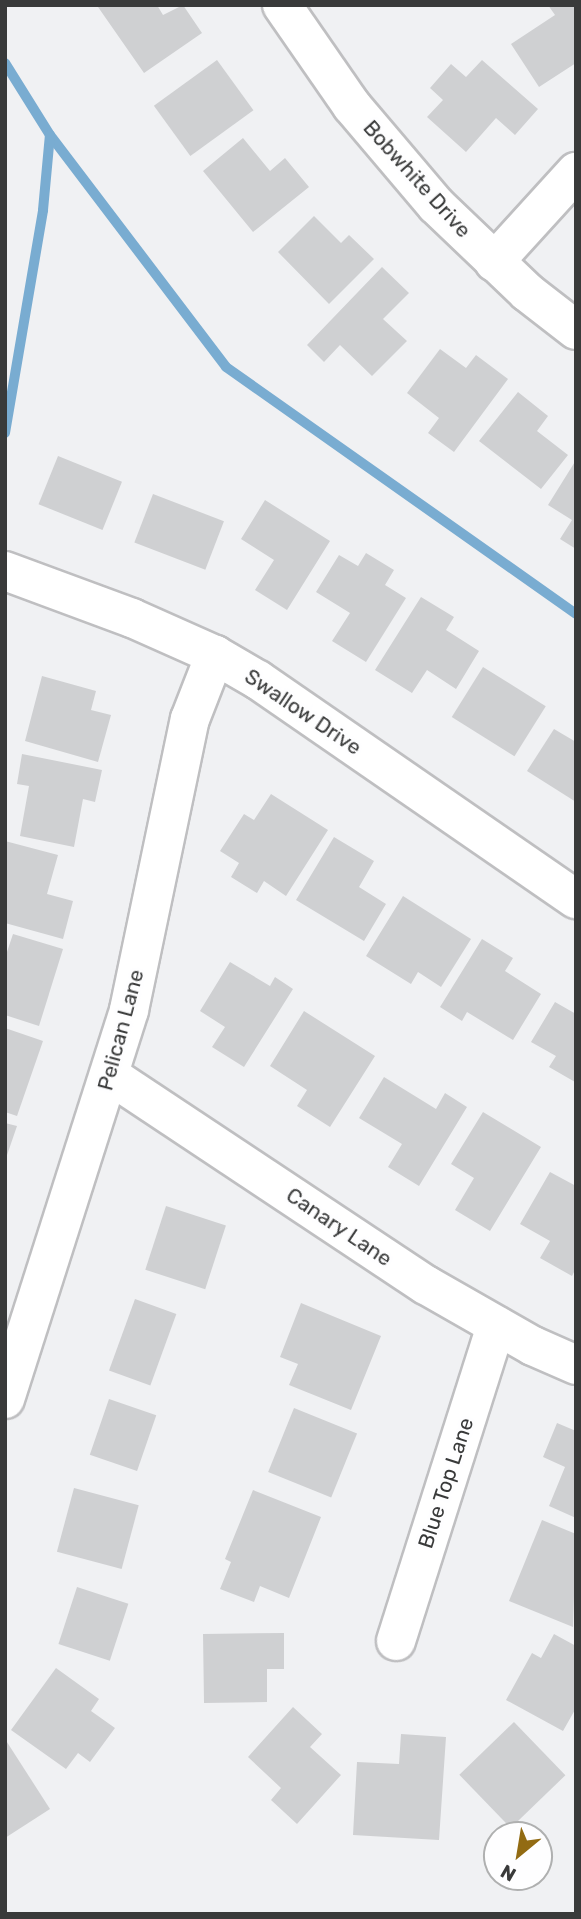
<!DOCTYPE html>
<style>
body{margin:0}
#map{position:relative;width:581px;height:1919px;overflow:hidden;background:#f0f1f3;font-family:Rubik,sans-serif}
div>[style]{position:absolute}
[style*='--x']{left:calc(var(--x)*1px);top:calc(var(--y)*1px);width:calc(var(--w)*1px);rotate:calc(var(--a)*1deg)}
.stream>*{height:10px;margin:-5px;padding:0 5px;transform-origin:5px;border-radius:5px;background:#79acd1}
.building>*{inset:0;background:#cfd0d2;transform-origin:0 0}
.roads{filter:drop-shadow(2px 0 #bfbfc1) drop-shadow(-2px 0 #bfbfc1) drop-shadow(0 2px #bfbfc1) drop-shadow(0 -2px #bfbfc1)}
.minor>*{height:38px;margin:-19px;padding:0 19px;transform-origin:19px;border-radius:19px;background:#fff}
span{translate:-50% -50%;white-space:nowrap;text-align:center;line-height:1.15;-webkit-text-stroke:7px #fefeff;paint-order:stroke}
.street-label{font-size:21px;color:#393a3a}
.frame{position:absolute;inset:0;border:7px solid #393a3a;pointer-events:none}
.north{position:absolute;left:483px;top:1821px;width:70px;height:70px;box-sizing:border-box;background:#fefeff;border:2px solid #afb0b0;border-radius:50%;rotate:210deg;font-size:19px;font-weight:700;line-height:28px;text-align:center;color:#393a3a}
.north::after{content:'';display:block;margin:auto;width:24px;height:32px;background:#926b13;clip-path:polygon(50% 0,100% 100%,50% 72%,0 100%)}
</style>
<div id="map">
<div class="stream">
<div style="--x:5;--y:63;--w:85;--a:58"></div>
<div style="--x:50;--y:135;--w:291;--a:52.8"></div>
<div style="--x:226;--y:367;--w:428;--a:35.2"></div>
<div style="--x:5;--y:433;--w:226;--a:-80.3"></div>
<div style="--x:43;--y:210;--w:75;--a:-84.7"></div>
</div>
<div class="building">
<div style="clip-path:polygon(100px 5px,157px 5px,163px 15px,183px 5px,202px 33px,144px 73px,98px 7px)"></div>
<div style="clip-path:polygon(548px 5px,576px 5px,576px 63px,539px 87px,511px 44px,555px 15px)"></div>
<div style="left:217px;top:60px;width:62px;height:78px;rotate:54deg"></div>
<div style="clip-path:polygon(482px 60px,538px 109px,515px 135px,496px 118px,466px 152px,427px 117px,443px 100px,430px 88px,451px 64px,466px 77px)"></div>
<div style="clip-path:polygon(243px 138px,270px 171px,285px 158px,309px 187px,253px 232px,203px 171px)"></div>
<div style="clip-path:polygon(314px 216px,341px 243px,349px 235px,374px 259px,329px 304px,278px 252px)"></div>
<div style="clip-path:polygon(382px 267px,409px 293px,383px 319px,407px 341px,372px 376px,340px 345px,324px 362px,307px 345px)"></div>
<div style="clip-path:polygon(440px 349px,466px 368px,476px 355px,508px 379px,454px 452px,428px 433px,439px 418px,407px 393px)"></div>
<div style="clip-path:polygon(518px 392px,548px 416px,537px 431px,568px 455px,541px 489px,479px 441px)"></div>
<div style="left:58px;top:456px;width:69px;height:52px;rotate:22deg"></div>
<div style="clip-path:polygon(576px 460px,576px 549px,560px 539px,572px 520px,548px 505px)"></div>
<div style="left:153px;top:494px;width:76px;height:52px;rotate:21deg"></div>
<div style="clip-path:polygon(265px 500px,330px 541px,287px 610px,255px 590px,274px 560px,241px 539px)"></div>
<div style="clip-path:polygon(366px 553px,394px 570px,385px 585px,406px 598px,366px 662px,332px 641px,350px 613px,316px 592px,339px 555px,358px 566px)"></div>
<div style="clip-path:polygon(421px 597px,454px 617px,446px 630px,479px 651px,456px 689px,427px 670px,412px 693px,375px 670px)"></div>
<div style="left:483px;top:667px;width:74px;height:59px;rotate:32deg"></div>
<div style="clip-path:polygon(42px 676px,96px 691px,91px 710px,111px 715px,98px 762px,25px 741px)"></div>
<div style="clip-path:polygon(554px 729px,576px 742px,576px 802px,527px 771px)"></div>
<div style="clip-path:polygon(22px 754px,102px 770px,95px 802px,83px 799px,74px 847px,20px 836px,29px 786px,17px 784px)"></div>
<div style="clip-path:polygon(271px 794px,328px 830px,286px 896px,264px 881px,257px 893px,231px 877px,239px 863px,220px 851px,244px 814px,254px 820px)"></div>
<div style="clip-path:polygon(334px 837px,374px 861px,359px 887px,386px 904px,364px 941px,296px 900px)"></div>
<div style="clip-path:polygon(5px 841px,58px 855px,47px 894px,73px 901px,63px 939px,5px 923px)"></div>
<div style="clip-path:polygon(403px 896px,471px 939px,441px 987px,418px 972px,411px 984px,366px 956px)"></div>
<div style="clip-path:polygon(13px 934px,63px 949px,39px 1026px,5px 1015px,5px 958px)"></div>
<div style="clip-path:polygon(482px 939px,513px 958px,505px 971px,541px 994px,513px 1040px,467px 1012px,462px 1021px,440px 1007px)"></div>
<div style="clip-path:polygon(230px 962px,270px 986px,275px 977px,293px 989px,244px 1067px,212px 1047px,225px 1027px,200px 1011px)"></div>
<div style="clip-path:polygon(555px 1002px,576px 1014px,575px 1082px,549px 1067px,556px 1056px,531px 1042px)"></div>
<div style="clip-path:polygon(304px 1011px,375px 1056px,330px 1127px,297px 1106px,307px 1090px,270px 1066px)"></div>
<div style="clip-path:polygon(5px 1028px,43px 1041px,17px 1116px,5px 1112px)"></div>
<div style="clip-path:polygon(384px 1077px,436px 1109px,445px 1093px,467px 1107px,419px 1186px,388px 1167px,402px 1144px,359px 1118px)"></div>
<div style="clip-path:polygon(483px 1112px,541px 1147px,490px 1231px,455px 1210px,474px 1178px,451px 1164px)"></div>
<div style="clip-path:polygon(5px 1123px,17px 1126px,6px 1158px,5px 1158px)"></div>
<div style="clip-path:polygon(550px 1172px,576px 1186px,576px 1268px,572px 1276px,540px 1258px,550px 1241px,520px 1224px)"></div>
<div style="left:166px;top:1206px;width:63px;height:67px;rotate:18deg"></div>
<div style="left:135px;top:1299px;width:44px;height:76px;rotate:20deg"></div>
<div style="clip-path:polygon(301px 1303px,381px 1336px,351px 1410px,289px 1385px,298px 1364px,280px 1357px)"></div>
<div style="left:109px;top:1399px;width:50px;height:59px;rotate:19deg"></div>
<div style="left:294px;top:1408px;width:68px;height:69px;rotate:22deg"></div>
<div style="clip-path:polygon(557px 1423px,576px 1431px,576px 1518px,549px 1506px,565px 1467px,543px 1457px)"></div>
<div style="left:74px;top:1488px;width:67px;height:66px;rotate:15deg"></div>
<div style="clip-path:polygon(253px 1490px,321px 1517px,289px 1598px,260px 1586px,254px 1602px,220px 1589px,231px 1562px,225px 1559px)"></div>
<div style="clip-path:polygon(542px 1520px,576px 1534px,573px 1627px,509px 1601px)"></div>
<div style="left:77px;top:1587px;width:54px;height:60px;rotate:18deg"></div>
<div style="clip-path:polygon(284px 1633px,284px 1669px,267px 1669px,267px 1702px,204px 1703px,203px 1634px)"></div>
<div style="clip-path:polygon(554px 1634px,576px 1646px,576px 1708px,563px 1731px,506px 1700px,532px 1653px,541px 1658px)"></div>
<div style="clip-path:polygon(56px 1668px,99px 1699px,91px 1711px,115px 1728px,90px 1762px,78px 1753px,66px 1769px,11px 1730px)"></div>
<div style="clip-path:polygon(293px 1707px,322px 1734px,310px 1747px,341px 1775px,297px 1824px,271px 1800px,281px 1788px,248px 1757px)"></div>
<div style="left:514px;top:1722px;width:74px;height:76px;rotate:46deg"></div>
<div style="clip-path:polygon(401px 1734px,446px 1737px,439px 1840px,353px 1835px,357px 1762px,399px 1764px)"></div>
<div style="clip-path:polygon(5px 1739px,50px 1809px,5px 1838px)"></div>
</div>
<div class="roads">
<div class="minor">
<div style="--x:282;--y:5;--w:123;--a:55.3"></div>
<div style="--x:352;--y:106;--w:130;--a:49.7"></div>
<div style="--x:436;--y:205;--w:126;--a:43.7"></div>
<div style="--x:527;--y:292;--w:62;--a:37.8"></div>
<div style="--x:494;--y:262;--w:122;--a:-47.7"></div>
<div style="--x:5;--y:571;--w:135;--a:20.3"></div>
<div style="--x:132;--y:618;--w:91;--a:24"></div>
<div style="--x:215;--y:655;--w:50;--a:30.2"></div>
<div style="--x:258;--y:680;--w:386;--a:34.6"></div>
<div style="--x:111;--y:1076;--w:378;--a:33.6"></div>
<div style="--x:426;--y:1285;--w:123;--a:29.7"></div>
<div style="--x:533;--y:1346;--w:47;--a:23.8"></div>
<div style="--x:5;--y:1399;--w:408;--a:-72.3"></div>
<div style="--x:129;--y:1010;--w:297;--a:-78.2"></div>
<div style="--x:190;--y:719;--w:69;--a:-68.7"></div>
<div style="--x:396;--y:1641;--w:331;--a:-72.4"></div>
</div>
</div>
<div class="street-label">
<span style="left:417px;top:179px;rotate:48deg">Bobwhite Drive</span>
<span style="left:303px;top:712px;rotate:34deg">Swallow Drive</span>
<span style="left:121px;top:1030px;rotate:-75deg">Pelican Lane</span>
<span style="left:339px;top:1227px;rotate:34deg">Canary Lane</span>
<span style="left:446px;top:1483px;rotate:-72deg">Blue Top Lane</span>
</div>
<div class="frame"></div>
<div class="north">N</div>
</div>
